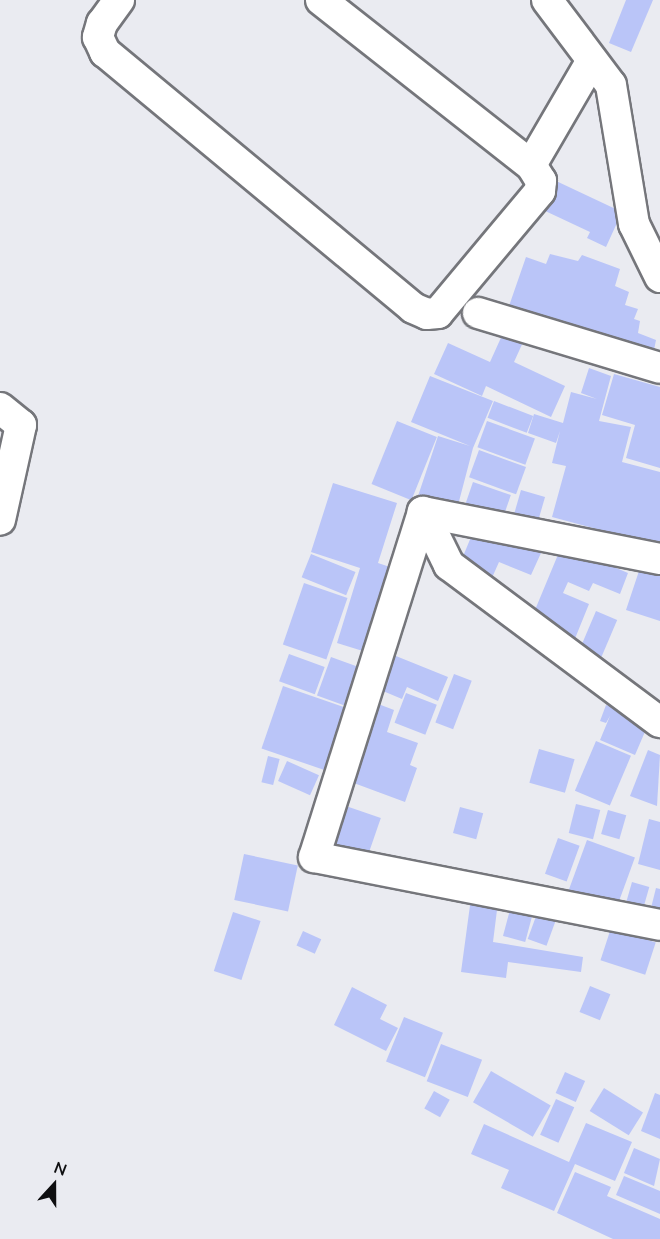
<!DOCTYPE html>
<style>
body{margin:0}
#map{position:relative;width:660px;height:1239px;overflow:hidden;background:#eaebf1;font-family:Mulish,sans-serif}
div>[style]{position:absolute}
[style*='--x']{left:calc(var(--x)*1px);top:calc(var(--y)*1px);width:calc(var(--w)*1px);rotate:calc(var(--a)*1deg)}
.building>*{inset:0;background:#bac5f8;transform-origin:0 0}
.roads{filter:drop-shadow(2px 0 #75767b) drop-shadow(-2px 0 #75767b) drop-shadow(0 2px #75767b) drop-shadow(0 -2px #75767b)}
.minor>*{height:30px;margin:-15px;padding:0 15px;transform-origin:15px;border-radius:15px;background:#fff}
span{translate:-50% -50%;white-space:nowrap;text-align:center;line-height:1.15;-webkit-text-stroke:5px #eaebf1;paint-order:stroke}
.north{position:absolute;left:24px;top:1155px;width:60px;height:60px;-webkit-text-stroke:4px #eaebf1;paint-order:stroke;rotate:21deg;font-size:16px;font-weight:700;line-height:24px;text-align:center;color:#0f0f11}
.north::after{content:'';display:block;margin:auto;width:21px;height:27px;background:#0f0f11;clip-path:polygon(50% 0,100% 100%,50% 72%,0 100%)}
</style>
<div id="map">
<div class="building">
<div style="clip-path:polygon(626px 0,653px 0,631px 52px,609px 43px)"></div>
<div style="clip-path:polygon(554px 180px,622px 212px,606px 247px,587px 238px,590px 232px,541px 209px)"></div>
<div style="clip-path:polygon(550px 254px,578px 261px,582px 255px,620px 269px,615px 286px,629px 292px,625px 305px,638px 309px,634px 319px,640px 321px,638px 333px,656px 340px,654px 350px,509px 306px,526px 257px,546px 264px)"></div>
<div style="clip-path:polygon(504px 331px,524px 340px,514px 362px,565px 386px,551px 417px,486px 386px,482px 396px,434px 374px,448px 343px,490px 362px)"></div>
<div style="clip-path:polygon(589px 368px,611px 376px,599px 421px,631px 427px,622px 462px,660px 472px,660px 546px,552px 517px,566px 466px,552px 463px,560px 431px,556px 443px,528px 433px,534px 414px,563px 423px,571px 392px,597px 399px,581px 393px)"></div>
<div style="clip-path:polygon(614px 374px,660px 387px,660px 468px,626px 458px,635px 425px,602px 415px)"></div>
<div style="clip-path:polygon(430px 376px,493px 401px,473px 448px,457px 509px,418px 496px,438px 436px,470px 446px,411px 422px)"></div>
<div style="left:494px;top:401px;width:42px;height:18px;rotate:21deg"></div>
<div style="left:397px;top:421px;width:43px;height:68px;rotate:22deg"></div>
<div style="left:487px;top:421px;width:51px;height:28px;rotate:20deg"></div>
<div style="left:479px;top:450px;width:50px;height:29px;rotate:20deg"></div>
<div style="left:473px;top:482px;width:40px;height:28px;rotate:19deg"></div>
<div style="clip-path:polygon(333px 483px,397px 503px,378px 563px,393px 568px,366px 652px,337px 643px,360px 568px,311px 552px)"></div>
<div style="left:521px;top:490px;width:25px;height:33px;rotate:16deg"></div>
<div style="clip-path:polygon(476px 525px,541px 553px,531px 575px,499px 562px,491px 580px,459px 566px)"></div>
<div style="clip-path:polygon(562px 545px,628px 573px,620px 594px,593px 583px,589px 591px,568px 582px,563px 593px,589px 604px,574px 641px,530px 622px)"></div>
<div style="left:311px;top:554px;width:48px;height:25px;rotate:22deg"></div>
<div style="clip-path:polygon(641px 565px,660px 571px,660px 621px,626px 610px)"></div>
<div style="left:304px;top:583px;width:46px;height:65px;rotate:19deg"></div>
<div style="left:596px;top:611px;width:23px;height:40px;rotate:23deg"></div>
<div style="clip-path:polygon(386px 652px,448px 677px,438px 701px,407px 687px,402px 699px,371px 686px)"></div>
<div style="left:289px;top:654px;width:38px;height:29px;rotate:20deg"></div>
<div style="left:331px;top:657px;width:33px;height:41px;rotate:20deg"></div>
<div style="left:454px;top:674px;width:19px;height:52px;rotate:21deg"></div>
<div style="left:283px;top:686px;width:68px;height:66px;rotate:19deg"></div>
<div style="left:406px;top:693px;width:33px;height:32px;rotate:21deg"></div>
<div style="clip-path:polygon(373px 702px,394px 710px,387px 732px,418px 743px,410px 765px,417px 768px,405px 802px,343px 779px)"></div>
<div style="clip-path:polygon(606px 705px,650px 720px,635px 755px,600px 740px,610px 716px,606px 723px,600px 721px)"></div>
<div style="left:596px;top:741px;width:38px;height:54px;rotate:23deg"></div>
<div style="left:539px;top:749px;width:37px;height:35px;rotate:16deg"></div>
<div style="clip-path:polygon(648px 750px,660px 755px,657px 806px,630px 796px)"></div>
<div style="left:268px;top:756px;width:12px;height:27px;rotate:14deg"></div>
<div style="left:287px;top:761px;width:35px;height:22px;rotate:24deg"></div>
<div style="left:576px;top:804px;width:25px;height:30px;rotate:14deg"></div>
<div style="left:343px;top:805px;width:40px;height:40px;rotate:19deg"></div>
<div style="left:460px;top:807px;width:24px;height:27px;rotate:15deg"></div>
<div style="left:608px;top:810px;width:19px;height:25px;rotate:16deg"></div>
<div style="clip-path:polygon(649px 819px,660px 822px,660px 870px,638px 864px)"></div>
<div style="left:558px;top:838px;width:23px;height:38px;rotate:20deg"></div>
<div style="left:587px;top:840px;width:51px;height:56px;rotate:20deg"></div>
<div style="left:244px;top:854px;width:55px;height:47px;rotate:12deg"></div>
<div style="left:632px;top:882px;width:18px;height:26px;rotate:16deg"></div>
<div style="clip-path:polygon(656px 888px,660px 889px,660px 915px,650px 912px)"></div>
<div style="clip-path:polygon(471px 898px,498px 902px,493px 942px,583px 957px,581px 972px,508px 962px,506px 978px,461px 972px)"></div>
<div style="left:511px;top:906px;width:23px;height:31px;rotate:15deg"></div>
<div style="left:539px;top:908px;width:20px;height:33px;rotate:20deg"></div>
<div style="left:233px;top:912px;width:29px;height:62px;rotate:18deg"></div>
<div style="left:611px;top:928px;width:47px;height:34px;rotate:18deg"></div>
<div style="left:303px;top:931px;width:20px;height:16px;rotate:24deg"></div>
<div style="left:590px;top:986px;width:22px;height:28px;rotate:22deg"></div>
<div style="clip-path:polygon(352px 987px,387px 1005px,380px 1019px,398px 1028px,386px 1051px,334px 1025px)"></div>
<div style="left:404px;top:1017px;width:42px;height:48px;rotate:22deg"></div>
<div style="left:441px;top:1044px;width:44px;height:40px;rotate:21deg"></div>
<div style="left:491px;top:1071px;width:69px;height:36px;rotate:30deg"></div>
<div style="left:565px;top:1072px;width:22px;height:23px;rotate:24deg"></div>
<div style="left:604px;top:1088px;width:46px;height:27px;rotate:32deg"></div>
<div style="left:434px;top:1091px;width:18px;height:20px;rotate:29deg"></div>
<div style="clip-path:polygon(655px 1093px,660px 1095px,660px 1139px,641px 1131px)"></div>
<div style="left:556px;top:1099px;width:20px;height:39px;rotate:24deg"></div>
<div style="clip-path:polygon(586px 1123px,632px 1142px,615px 1181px,575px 1164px,554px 1211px,501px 1188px,509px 1170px,471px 1154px,484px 1124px,569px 1162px)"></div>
<div style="clip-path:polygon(634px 1148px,660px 1159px,654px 1186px,624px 1173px)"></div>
<div style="clip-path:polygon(575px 1172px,611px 1187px,607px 1196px,660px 1219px,660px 1239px,613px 1239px,557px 1213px)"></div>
<div style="clip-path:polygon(624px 1176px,660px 1191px,660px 1214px,616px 1195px)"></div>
</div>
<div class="roads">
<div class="minor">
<div style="--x:119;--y:0;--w:29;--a:126"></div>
<div style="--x:102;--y:23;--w:15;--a:106"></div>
<div style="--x:98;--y:37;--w:17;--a:65"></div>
<div style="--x:105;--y:52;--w:400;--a:39.7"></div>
<div style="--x:413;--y:308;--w:15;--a:23"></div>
<div style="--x:427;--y:314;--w:11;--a:-5"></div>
<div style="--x:438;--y:313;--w:159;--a:-50.1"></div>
<div style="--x:540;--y:191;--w:10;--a:-84"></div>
<div style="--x:541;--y:181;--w:19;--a:-122"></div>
<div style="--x:321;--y:0;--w:267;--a:38.2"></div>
<div style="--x:531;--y:165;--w:121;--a:-59.8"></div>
<div style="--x:547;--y:0;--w:106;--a:53"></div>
<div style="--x:611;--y:85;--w:141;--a:80.6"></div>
<div style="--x:634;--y:224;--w:59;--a:63.9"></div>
<div style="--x:478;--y:313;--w:190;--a:16.8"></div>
<div style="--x:0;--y:408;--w:27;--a:39"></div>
<div style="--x:21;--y:425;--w:97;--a:102.5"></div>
<div style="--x:423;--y:512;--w:59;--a:63.9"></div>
<div style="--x:449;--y:565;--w:263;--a:36.7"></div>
<div style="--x:660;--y:559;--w:242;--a:-168.8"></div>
<div style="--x:423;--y:512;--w:362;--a:107.5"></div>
<div style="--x:314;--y:857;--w:353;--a:11.1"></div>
</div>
</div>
<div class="north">N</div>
</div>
